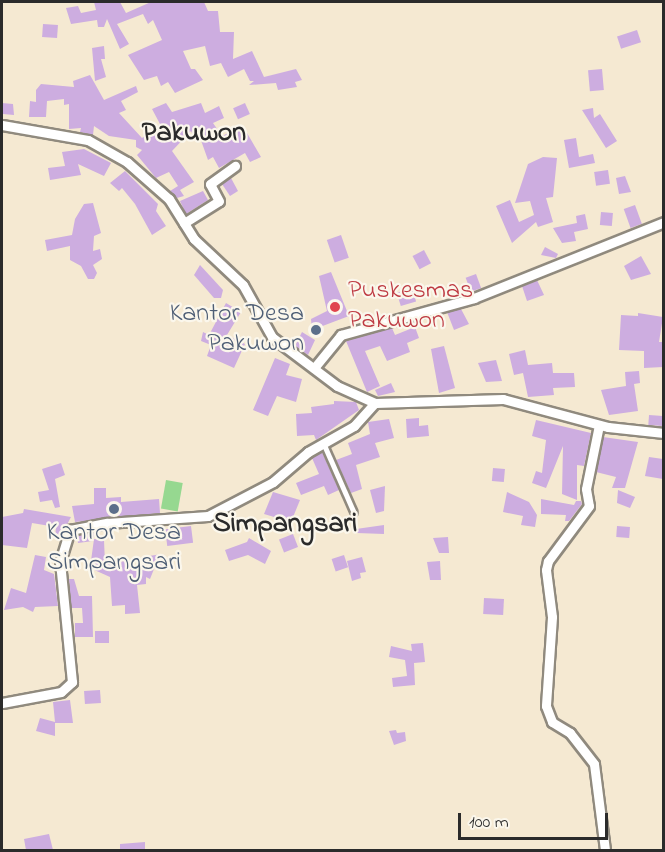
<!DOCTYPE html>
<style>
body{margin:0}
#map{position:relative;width:665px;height:852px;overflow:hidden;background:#f5e9d2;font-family:"Indie Flower",sans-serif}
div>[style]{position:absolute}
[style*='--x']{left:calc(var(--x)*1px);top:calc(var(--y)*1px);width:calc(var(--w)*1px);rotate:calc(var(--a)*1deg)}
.green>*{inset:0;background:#96d890;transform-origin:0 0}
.building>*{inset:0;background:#cdade0;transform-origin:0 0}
.roads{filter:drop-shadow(2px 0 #908a7e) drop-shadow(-2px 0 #908a7e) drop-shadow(0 2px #908a7e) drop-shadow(0 -2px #908a7e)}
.service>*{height:4.5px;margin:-2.25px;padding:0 2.25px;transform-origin:2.25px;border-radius:2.25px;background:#fff}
.minor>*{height:9px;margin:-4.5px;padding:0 4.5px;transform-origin:4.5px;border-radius:4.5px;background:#fff}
.dots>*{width:16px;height:16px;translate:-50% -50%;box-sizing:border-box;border:3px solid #fbf7ec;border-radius:50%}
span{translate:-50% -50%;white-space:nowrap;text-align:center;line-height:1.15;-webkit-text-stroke:4.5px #fbf7ec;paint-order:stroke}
.health-label{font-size:26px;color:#be3a42}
.left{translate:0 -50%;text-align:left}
.service-label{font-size:26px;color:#4e5e75}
.right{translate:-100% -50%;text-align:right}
.quarter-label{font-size:28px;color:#2b2b2b;font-weight:700}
.frame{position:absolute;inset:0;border:3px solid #2b2b2b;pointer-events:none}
.scale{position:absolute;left:458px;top:813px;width:150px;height:27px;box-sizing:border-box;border:3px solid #2b2b2b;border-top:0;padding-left:8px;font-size:18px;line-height:21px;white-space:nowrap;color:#2b2b2b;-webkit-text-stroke:4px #fbf7ec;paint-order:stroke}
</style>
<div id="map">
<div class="green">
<div style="left:166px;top:480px;width:17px;height:29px;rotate:10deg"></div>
</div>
<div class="building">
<div style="clip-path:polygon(94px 2px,120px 2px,126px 13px,151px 2px,204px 2px,208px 11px,218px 11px,220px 32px,234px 32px,233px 59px,252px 51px,264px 77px,296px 69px,302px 80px,295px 82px,297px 87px,278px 90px,276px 83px,249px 85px,254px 81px,250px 81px,244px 69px,228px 77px,221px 63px,210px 66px,205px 46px,183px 51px,191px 69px,195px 69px,203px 80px,175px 93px,168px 82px,161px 86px,157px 76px,144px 80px,128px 55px,162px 40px,153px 20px,148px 24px,143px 14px,117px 24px,129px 44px,120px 49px,107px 19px,104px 27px,98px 27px,97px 20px,71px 24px,66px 8px,78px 6px,81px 13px,96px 10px)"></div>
<div style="left:43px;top:24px;width:15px;height:13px;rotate:4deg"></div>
<div style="left:637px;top:30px;width:13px;height:21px;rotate:72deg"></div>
<div style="clip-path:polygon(104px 46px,105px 59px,101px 59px,106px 77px,95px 81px,92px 48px)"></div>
<div style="left:602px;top:69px;width:21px;height:14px;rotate:85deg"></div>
<div style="clip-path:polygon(90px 75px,104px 100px,136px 86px,138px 92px,121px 101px,126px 110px,119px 113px,142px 138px,160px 124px,152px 109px,166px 103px,172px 112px,201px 103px,205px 113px,219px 106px,224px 118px,213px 123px,222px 136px,243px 126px,261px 157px,250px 162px,245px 153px,219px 168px,213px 157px,208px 160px,198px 132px,193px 135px,191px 131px,172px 151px,194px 182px,180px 190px,184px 196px,177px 198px,170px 191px,178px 186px,169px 172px,156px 178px,137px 155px,142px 150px,136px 147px,136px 140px,109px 136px,94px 126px,93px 135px,80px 132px,81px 128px,69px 129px,69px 104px,64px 105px,64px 99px,47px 101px,46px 117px,29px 117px,30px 101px,36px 102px,36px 90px,41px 84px,74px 87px,73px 81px)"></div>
<div style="clip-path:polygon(2px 103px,13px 104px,14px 115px,3px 114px)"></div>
<div style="left:245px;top:103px;width:12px;height:13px;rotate:66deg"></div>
<div style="clip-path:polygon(593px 108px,594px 118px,600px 114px,617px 141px,606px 148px,582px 110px)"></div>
<div style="clip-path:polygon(576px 138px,579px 157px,593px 154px,595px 163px,569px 168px,564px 140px)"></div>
<div style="clip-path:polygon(84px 149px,111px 163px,104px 176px,78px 164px,81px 175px,50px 180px,48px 168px,65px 166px,62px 152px)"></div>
<div style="clip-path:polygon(543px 157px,557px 158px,553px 197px,546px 198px,553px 222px,538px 227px,536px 222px,512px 243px,496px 206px,510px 200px,519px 222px,534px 215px,530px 201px,515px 203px,528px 164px)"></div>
<div style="left:608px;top:170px;width:14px;height:14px;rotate:82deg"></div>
<div style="clip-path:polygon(125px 171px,158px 204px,156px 211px,166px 226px,152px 235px,135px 204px,122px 188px,119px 191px,110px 183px)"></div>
<div style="clip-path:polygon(625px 176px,631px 192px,619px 194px,616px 178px)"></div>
<div style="clip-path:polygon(231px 178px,238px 191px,230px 196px,222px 184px)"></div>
<div style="clip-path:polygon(203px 191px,208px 200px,186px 214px,180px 201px)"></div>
<div style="clip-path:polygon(93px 203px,101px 233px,94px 236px,93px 251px,100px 249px,102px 259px,93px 265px,97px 273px,94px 279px,88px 279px,81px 266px,70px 260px,70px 246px,47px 251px,45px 240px,72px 235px,75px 219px,84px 204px)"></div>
<div style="left:635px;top:205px;width:20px;height:12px;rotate:70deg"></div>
<div style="left:601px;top:212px;width:12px;height:13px;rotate:5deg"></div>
<div style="clip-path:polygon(585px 214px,588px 229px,574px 232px,576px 241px,562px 243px,553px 228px,577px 223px,576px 216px)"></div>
<div style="left:341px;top:235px;width:24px;height:15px;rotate:71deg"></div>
<div style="clip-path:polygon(545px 247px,558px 254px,556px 258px,541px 255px)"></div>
<div style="left:424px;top:250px;width:15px;height:13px;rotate:62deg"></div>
<div style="clip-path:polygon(641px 256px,651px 274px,631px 280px,624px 266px)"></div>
<div style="clip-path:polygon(200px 265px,223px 290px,221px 298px,214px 298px,194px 275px)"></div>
<div style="clip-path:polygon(331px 272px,349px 316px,312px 330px,311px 319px,327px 311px,319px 276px)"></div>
<div style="left:476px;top:274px;width:15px;height:11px;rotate:70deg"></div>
<div style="clip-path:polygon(537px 280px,544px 295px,527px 301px,522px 286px)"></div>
<div style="left:412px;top:288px;width:14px;height:16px;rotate:73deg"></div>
<div style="clip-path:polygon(226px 303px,241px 312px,227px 335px,245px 344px,234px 368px,207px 356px,211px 345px,201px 341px,203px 332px,209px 335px)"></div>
<div style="clip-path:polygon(461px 309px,469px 324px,454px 330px,447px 312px)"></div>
<div style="clip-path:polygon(638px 313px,663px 317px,659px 342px,663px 342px,663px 367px,644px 368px,644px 351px,619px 350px,621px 315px,638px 316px)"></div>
<div style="clip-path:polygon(415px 327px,419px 338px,407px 343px,410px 352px,387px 361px,380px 346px,365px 351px,380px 386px,367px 392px,346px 341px,392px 328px,395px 335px)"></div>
<div style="clip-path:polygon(302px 332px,315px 340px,308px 355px,295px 346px)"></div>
<div style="clip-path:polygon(444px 346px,455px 388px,439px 393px,431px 349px)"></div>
<div style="clip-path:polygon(525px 350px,528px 365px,552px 363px,553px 373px,574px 373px,575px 387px,553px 388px,554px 395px,528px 397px,523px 373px,514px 375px,509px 354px)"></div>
<div style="clip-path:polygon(275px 358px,290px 364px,286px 375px,302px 379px,296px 402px,277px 396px,268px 416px,253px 410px)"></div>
<div style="clip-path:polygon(496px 360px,502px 381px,486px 382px,478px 363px)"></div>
<div style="clip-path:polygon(639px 371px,640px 383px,634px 384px,638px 411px,609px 415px,601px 390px,626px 386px,625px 372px)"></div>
<div style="clip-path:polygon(391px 383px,395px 392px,378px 396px,375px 390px)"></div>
<div style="clip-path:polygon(334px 401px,356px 402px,359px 410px,316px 440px,314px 435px,297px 436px,296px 414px,312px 413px,311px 407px,334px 404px)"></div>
<div style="left:649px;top:415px;width:14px;height:10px;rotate:4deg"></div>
<div style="clip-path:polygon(419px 418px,419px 426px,428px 425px,429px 436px,407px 438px,406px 419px)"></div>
<div style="clip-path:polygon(389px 419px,394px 438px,375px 443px,380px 457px,356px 465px,362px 489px,351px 493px,336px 460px,352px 454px,348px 443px,370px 434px,368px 422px)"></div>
<div style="clip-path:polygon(536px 420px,591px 433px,584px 466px,577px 465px,577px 500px,562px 494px,563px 446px,546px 488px,532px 483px,536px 471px,542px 473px,546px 440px,532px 436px)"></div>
<div style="clip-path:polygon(603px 437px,638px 442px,625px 488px,612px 488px,616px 477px,596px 472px)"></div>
<div style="clip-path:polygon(322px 452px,339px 490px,328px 495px,324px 486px,301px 495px,296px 483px,319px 474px,312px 458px)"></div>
<div style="clip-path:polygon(649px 457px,663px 459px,663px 479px,645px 476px)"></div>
<div style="clip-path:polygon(61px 463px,65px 475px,55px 479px,60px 507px,55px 508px,52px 500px,40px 502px,38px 492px,49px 490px,42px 469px)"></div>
<div style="left:493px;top:468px;width:12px;height:13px;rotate:5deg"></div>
<div style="clip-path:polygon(385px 486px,384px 511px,376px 513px,370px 490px)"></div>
<div style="clip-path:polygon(94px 488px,106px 488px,106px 498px,121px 497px,121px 502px,159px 499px,160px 513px,75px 522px,72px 506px,94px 504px)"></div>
<div style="clip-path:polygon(618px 490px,635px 497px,630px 508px,617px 503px)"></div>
<div style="clip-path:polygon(273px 492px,300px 500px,291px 522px,264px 514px)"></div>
<div style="clip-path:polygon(507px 492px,529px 502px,537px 515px,535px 527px,521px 525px,523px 516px,503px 512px)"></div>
<div style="clip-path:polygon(541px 499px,574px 505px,576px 501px,581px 501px,582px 504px,569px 521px,565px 521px,566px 515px,541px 514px)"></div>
<div style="clip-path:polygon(24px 509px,71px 517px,61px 536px,55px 538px,56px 527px,32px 523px,27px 548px,2px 545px,2px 517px,23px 513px)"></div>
<div style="clip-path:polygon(384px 525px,384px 534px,357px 533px,356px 529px)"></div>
<div style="left:191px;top:526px;width:17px;height:26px;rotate:83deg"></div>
<div style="left:617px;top:526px;width:13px;height:11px;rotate:4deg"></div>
<div style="clip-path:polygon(94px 532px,93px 541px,78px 543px,77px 536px)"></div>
<div style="left:293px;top:534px;width:14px;height:15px;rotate:69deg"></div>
<div style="clip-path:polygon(448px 537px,449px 553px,439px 553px,433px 538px)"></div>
<div style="clip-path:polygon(249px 538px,271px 551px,265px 564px,248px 555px,229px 561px,225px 550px,247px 542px)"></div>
<div style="clip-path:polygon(94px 539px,104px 540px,105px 564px,126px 561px,130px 568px,151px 567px,149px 556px,162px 554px,164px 567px,154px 569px,150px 579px,146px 577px,146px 584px,137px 585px,140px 613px,125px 614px,125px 605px,112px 606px,110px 577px,90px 568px)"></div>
<div style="clip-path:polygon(35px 555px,46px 557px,44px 570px,54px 574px,58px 606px,35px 607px,33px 612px,23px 607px,4px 610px,11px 588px,26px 593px)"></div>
<div style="left:344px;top:555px;width:13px;height:13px;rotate:72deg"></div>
<div style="clip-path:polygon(362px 557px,366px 572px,360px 573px,361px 578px,352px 581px,347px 561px)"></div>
<div style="clip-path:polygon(440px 561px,441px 580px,430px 580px,427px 562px)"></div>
<div style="clip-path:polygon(69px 579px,74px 579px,79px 596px,92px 596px,93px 637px,75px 637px,75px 623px,83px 623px,82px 608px,71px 608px)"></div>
<div style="left:484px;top:598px;width:20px;height:16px;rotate:3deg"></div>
<div style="left:95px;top:631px;width:14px;height:12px"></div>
<div style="clip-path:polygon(423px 643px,425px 662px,414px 663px,415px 685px,393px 687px,392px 678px,407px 676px,405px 660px,389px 657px,391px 646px,412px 651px,411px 644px)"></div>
<div style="left:100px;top:690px;width:13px;height:16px;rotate:86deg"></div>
<div style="clip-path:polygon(70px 700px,73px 723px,55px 723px,55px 736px,36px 731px,40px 718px,55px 722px,53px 702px)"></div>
<div style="clip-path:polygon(396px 730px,397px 733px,405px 732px,406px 741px,394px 745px,389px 731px)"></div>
<div style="clip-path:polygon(49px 834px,53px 850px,26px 850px,24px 839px)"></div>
<div style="clip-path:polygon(145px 842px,145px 850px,120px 850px,120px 844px)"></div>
</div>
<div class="roads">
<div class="service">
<div style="--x:324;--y:444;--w:74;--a:66.2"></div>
</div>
<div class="minor">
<div style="--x:2;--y:125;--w:87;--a:9.9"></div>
<div style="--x:88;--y:140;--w:45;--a:29.4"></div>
<div style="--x:127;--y:162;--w:56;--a:41.4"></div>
<div style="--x:169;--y:199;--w:47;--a:58"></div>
<div style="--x:194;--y:239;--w:67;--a:43.2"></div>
<div style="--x:243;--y:285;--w:60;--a:60.9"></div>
<div style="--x:272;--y:337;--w:81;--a:37"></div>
<div style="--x:337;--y:386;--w:42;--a:24.1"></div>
<div style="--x:375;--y:403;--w:128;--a:-1.8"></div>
<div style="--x:503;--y:399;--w:109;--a:14.9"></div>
<div style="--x:608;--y:427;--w:56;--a:6.1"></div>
<div style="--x:184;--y:223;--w:41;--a:-32.2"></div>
<div style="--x:219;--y:201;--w:19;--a:-118"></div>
<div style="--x:210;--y:184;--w:31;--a:-36"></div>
<div style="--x:314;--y:368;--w:43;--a:-50.7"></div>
<div style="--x:341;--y:335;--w:138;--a:-15.5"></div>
<div style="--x:474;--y:298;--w:205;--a:-21.8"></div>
<div style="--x:599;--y:425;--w:65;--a:101.5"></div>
<div style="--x:586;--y:489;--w:17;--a:80"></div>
<div style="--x:589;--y:506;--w:69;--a:126.7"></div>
<div style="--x:548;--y:561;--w:9;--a:103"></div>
<div style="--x:546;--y:570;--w:47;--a:82.7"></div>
<div style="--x:552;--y:617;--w:89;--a:93.9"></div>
<div style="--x:546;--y:706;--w:17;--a:69"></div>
<div style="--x:552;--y:722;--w:21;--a:31"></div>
<div style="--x:570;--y:733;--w:39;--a:52"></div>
<div style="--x:594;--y:764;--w:87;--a:82.7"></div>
<div style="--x:2;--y:703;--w:60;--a:-10.6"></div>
<div style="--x:61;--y:692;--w:15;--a:-42"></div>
<div style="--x:72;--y:682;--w:121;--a:-95.7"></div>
<div style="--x:60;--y:562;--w:34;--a:-73"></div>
<div style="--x:70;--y:530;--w:38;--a:-11"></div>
<div style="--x:107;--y:523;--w:101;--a:-4"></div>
<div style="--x:208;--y:516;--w:73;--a:-27.6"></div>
<div style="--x:273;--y:482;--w:46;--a:-40.6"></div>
<div style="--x:308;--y:452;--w:53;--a:-29.5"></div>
<div style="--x:354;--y:426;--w:31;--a:-48"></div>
</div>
</div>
<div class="dots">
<div style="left:335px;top:307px;background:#e0444e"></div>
<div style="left:316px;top:330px;background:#5c6f8a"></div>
<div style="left:114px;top:509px;background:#5c6f8a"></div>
</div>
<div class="health-label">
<span class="left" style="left:348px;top:307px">Puskesmas<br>Pakuwon</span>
</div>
<div class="service-label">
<span class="right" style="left:304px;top:330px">Kantor Desa<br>Pakuwon</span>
<span style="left:114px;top:549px">Kantor Desa<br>Simpangsari</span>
</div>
<div class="quarter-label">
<span style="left:194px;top:134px">Pakuwon</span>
<span style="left:285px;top:525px">Simpangsari</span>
</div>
<div class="frame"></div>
<div class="scale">100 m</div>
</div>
